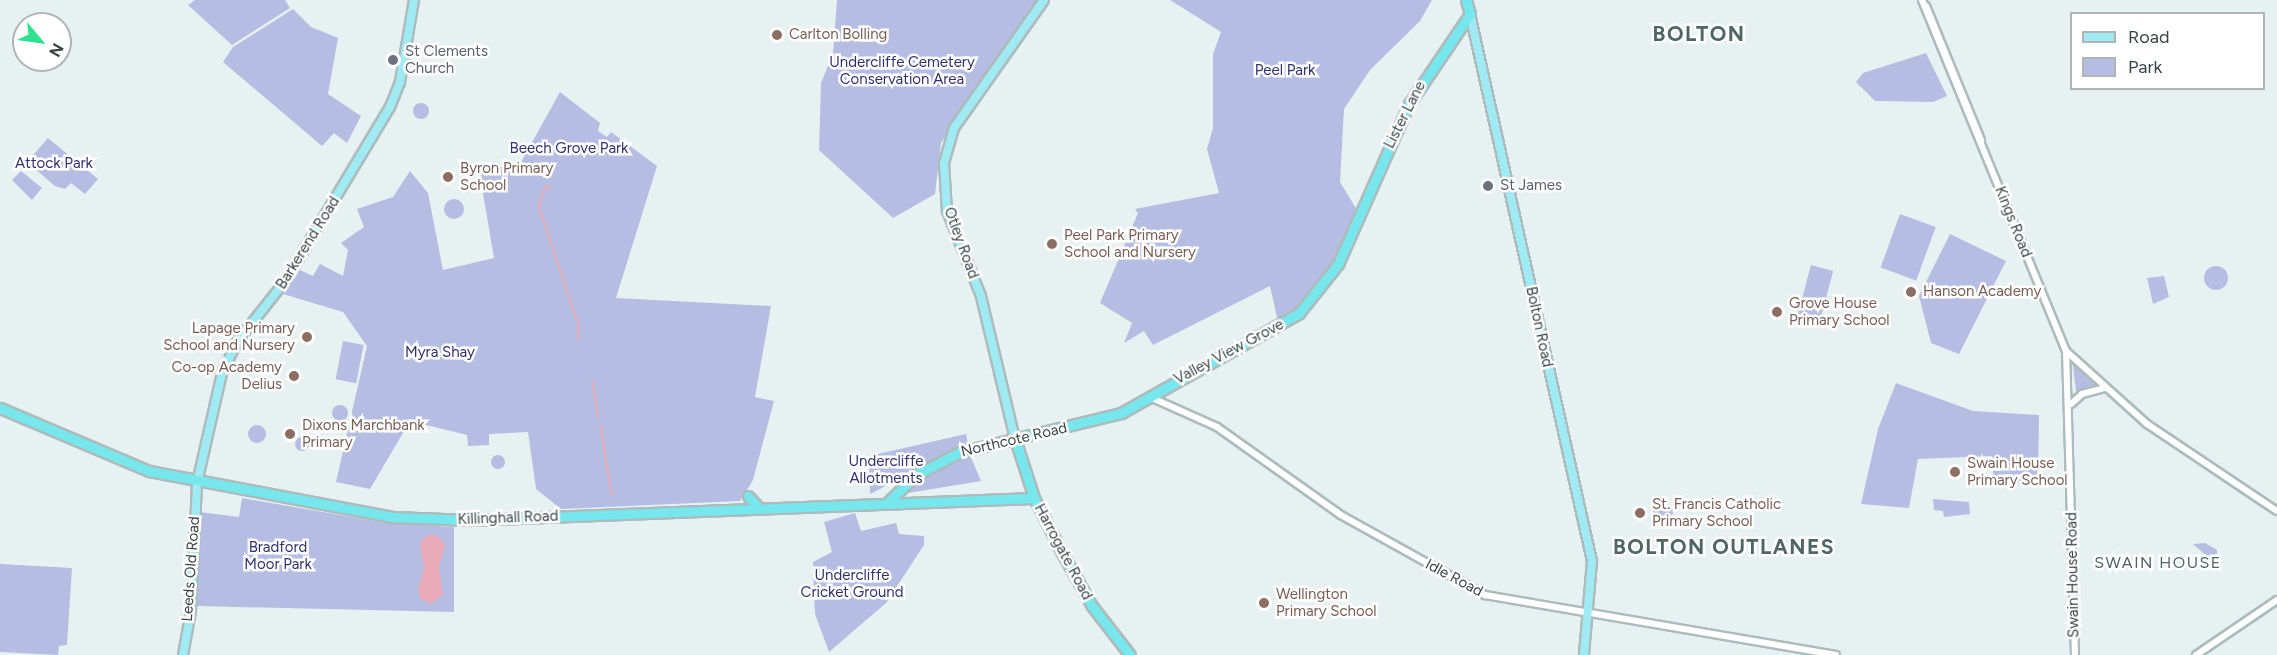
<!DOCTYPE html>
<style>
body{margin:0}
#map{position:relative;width:2277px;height:655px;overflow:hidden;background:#e8f1f2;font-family:Figtree,sans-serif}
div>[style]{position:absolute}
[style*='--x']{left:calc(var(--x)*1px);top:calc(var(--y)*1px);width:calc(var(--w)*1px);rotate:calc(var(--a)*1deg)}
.green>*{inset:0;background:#b5bde2;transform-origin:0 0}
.round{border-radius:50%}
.water>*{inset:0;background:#e8abb7}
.stream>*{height:1.5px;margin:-0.75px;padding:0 0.75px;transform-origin:0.75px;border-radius:0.75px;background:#e8abb7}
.roads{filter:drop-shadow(2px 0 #acbcbd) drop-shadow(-2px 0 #acbcbd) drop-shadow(0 2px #acbcbd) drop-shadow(0 -2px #acbcbd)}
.minor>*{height:6px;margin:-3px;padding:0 3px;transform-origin:3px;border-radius:3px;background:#fff}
.major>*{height:8px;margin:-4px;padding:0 4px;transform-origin:4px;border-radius:4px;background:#a0ebf3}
.highway>*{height:9px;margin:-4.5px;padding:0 4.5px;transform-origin:4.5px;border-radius:4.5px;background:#77e7ee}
.dots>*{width:16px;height:16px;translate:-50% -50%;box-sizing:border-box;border:3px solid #fff;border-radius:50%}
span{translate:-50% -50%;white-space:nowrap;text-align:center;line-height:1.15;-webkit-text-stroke:5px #fff;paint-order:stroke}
.education-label{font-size:15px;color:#785e54}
.left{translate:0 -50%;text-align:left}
.right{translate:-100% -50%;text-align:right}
.worship-label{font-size:15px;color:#5b616d}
.park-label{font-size:15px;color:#323170}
.street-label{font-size:15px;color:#384545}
.neighbourhood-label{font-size:16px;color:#506666;letter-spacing:1.5px}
.district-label{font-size:21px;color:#506666;font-weight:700;letter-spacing:1.5px}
.legend{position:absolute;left:2070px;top:12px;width:195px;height:78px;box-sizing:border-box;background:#fff;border:2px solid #afb5b5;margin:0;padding:8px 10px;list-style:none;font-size:18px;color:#384545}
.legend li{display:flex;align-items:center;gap:12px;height:30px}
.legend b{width:30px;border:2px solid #afb5b5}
.north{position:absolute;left:12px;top:12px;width:60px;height:60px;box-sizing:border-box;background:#fff;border:2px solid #afb5b5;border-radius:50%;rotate:119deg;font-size:16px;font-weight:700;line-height:24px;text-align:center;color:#384545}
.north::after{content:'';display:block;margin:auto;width:21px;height:27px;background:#2fe290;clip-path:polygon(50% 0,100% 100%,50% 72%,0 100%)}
</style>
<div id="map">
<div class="green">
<div style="clip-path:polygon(195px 0,285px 0,290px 8px,232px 45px,188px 5px)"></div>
<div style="clip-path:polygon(837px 0,1039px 0,941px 143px,935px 194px,893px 218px,819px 150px,821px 83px,833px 54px)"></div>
<div style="clip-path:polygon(1170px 0,1432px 0,1420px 21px,1370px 70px,1344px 109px,1340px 182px,1357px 210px,1327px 274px,1306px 300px,1278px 322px,1270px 286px,1153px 345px,1144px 331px,1124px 343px,1132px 323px,1100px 303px,1138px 213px,1135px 209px,1219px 193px,1207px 149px,1213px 128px,1213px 54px,1221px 32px)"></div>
<div style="clip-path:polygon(293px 9px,311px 27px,338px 38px,328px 94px,361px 116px,347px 143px,334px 133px,322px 146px,223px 62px,233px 47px)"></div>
<div style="clip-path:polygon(1926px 53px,1947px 96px,1933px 102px,1875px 101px,1856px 82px,1863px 73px)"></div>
<div style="clip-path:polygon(560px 92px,600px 123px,598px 131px,607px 137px,611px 132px,657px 166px,616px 298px,771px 306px,755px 397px,774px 401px,753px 480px,740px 501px,561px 509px,536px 489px,528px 432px,489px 434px,489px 445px,468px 446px,467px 435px,410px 421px,370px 489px,336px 482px,367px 346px,343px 312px,283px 294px,300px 270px,313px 276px,320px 264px,343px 276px,348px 250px,341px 243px,364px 227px,357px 209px,393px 197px,410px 171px,428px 193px,443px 270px,494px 258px,479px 170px,520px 164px)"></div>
<div class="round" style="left:413px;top:103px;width:16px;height:16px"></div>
<div style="clip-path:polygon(48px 138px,98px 179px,85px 194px,71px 183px,65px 189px,55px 186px,27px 162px)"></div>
<div style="clip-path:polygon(21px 171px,42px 188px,32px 200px,12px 180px)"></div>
<div class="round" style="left:444px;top:199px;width:20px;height:20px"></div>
<div style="left:1900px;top:214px;width:38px;height:57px;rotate:20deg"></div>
<div style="clip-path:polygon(1950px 234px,2006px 261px,1959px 354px,1931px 343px,1919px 296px)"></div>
<div style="left:1811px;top:265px;width:23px;height:54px;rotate:15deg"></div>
<div class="round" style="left:2204px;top:266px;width:24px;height:24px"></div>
<div style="clip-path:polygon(2164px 276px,2169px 297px,2153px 304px,2147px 278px)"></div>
<div style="left:343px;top:341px;width:21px;height:39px;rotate:11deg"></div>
<div style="clip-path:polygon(2072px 358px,2095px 383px,2094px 386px,2076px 391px)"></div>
<div style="clip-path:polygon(1896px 383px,1973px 411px,2039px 415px,2038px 482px,1994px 485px,1992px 456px,1918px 459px,1909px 508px,1861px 504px,1878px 429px)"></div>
<div class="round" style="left:332px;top:405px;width:16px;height:16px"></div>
<div class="round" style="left:248px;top:425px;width:18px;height:18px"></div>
<div style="clip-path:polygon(966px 434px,968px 444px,870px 494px,869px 456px)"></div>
<div class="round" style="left:295px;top:437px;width:14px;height:14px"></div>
<div class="round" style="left:491px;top:455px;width:14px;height:14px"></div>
<div style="clip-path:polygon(970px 455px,981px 481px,908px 493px,925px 476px)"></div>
<div style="clip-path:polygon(242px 498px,387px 523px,454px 527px,454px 612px,197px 606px,200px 512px,239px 517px)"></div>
<div style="clip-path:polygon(1933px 499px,1969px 502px,1970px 514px,1944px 517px,1943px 511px,1934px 510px)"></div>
<div class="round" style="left:1653px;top:502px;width:20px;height:20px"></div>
<div style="clip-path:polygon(855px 513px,861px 531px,896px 523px,899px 534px,924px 536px,924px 545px,886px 603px,829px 652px,815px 614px,813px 562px,832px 552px,824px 522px)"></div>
<div style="clip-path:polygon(2205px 543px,2217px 550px,2217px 554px,2208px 557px,2193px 544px)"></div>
<div style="clip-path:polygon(0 564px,72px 568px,67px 645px,59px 646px,58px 655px,0 652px)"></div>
</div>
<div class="water">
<div style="clip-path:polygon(427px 535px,437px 535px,445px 545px,439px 568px,443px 594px,431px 604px,421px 599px,418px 590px,424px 568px,420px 543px)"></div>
</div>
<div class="stream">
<div style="--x:552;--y:188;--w:6;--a:-171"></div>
<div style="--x:546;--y:187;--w:20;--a:110"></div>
<div style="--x:539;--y:206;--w:119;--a:71.4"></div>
<div style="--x:578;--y:322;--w:18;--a:84"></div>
<div style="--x:593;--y:382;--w:36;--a:81"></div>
<div style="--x:601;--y:426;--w:70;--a:80.9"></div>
</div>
<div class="roads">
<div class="minor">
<div style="--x:1922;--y:0;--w:379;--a:67.7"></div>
<div style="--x:2066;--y:351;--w:304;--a:88.3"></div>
<div style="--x:1926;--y:6;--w:145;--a:67.7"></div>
<div style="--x:2066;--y:351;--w:109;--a:42"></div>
<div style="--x:2147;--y:424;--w:156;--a:33.8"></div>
<div style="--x:1150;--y:397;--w:73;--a:24.1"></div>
<div style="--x:1217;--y:427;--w:152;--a:35.4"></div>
<div style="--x:1341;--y:515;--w:165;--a:29.1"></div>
<div style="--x:1485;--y:595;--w:356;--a:9.7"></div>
<div style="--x:2071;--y:404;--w:15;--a:-42"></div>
<div style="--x:2082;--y:394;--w:24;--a:-15"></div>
<div style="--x:2196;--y:655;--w:98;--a:-34.2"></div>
</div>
<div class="major">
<div style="--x:1470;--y:14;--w:560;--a:77.43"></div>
<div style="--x:1592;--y:561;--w:94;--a:94.9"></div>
<div style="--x:1015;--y:439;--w:147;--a:-103.4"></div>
<div style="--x:981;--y:296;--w:92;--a:-111.8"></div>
<div style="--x:947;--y:211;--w:48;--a:-93.6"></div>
<div style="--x:944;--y:163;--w:36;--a:-74"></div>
<div style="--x:954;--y:128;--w:156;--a:-54.9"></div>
<div style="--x:183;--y:655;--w:45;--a:-79.7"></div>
<div style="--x:191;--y:611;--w:128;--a:-87.3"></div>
<div style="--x:197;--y:483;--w:113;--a:-77.2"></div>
<div style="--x:222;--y:373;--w:34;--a:-64"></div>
<div style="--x:237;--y:342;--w:79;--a:-51.7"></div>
<div style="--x:286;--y:280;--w:202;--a:-59"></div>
<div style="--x:390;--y:107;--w:27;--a:-68"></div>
<div style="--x:400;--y:82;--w:83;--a:-80.3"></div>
</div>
<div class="highway">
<div style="--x:0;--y:408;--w:162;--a:22.9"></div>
<div style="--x:149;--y:471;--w:248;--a:10.7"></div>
<div style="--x:393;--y:517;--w:77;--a:2.2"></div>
<div style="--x:470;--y:520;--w:564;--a:-2.23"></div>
<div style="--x:1015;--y:439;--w:62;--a:72.1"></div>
<div style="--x:1034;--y:498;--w:59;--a:63"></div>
<div style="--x:1061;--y:551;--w:63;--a:60.6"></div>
<div style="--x:1092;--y:606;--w:62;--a:52.2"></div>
<div style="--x:748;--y:496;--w:16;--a:47"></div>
<div style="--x:889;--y:501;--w:37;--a:-44"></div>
<div style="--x:916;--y:475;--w:50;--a:-27.6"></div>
<div style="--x:960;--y:452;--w:166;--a:-13.6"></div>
<div style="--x:1121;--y:413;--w:204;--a:-29.3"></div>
<div style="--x:1299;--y:313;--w:63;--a:-51.5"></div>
<div style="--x:1338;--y:264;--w:175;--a:-66.1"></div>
<div style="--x:1409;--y:104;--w:109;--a:-55.9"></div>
<div style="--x:1470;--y:14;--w:15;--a:-106"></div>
</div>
</div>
<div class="dots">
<div style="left:777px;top:35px;background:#8d6e63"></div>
<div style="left:393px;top:60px;background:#6b7280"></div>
<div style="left:448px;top:177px;background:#8d6e63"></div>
<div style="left:1488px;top:186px;background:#6b7280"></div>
<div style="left:1052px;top:244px;background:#8d6e63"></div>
<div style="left:1911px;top:292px;background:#8d6e63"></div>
<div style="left:1777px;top:312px;background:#8d6e63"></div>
<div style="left:307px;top:337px;background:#8d6e63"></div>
<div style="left:294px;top:376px;background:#8d6e63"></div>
<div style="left:290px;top:434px;background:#8d6e63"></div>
<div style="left:1955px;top:472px;background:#8d6e63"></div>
<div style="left:1640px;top:513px;background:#8d6e63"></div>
<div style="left:1264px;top:603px;background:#8d6e63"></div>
</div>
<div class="education-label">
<span class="left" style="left:789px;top:35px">Carlton Bolling</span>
<span class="left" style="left:460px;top:177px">Byron Primary<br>School</span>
<span class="left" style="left:1064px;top:244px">Peel Park Primary<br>School and Nursery</span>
<span class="left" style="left:1923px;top:292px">Hanson Academy</span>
<span class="left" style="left:1789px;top:312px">Grove House<br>Primary School</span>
<span class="right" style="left:295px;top:337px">Lapage Primary<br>School and Nursery</span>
<span class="right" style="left:282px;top:376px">Co-op Academy<br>Delius</span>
<span class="left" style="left:302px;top:434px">Dixons Marchbank<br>Primary</span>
<span class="left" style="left:1967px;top:472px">Swain House<br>Primary School</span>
<span class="left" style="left:1652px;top:513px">St. Francis Catholic<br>Primary School</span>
<span class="left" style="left:1276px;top:603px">Wellington<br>Primary School</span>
</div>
<div class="worship-label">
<span class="left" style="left:405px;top:60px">St Clements<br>Church</span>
<span class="left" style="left:1500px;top:186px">St James</span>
</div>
<div class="park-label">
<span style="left:902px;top:71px">Undercliffe Cemetery<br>Conservation Area</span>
<span style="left:1285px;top:71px">Peel Park</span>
<span style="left:569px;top:149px">Beech Grove Park</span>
<span style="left:54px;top:164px">Attock Park</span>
<span style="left:440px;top:353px">Myra Shay</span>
<span style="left:886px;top:470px">Undercliffe<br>Allotments</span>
<span style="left:278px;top:556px">Bradford<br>Moor Park</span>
<span style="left:852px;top:584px">Undercliffe<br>Cricket Ground</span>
</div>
<div class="street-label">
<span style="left:1405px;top:115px;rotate:-63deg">Lister Lane</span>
<span style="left:2013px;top:222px;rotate:68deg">Kings Road</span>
<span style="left:308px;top:243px;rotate:-58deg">Barkerend Road</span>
<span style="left:961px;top:243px;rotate:70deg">Otley Road</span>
<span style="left:1539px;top:327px;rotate:78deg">Bolton Road</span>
<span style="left:1229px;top:352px;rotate:-28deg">Valley View Grove</span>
<span style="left:1014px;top:440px;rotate:-13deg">Northcote Road</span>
<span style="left:508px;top:518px;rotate:-2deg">Killinghall Road</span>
<span style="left:1063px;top:552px;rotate:62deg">Harrogate Road</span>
<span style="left:191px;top:569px;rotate:-86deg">Leeds Old Road</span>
<span style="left:2073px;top:575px;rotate:-91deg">Swain House Road</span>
<span style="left:1454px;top:578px;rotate:28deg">Idle Road</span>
</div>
<div class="neighbourhood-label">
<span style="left:2158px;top:563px">SWAIN HOUSE</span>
</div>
<div class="district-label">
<span style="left:1699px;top:34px">BOLTON</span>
<span style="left:1724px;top:547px">BOLTON OUTLANES</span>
</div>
<ul class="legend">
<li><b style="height:8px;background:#a0ebf3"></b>Road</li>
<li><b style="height:16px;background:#b5bde2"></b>Park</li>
</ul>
<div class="north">N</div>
</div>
